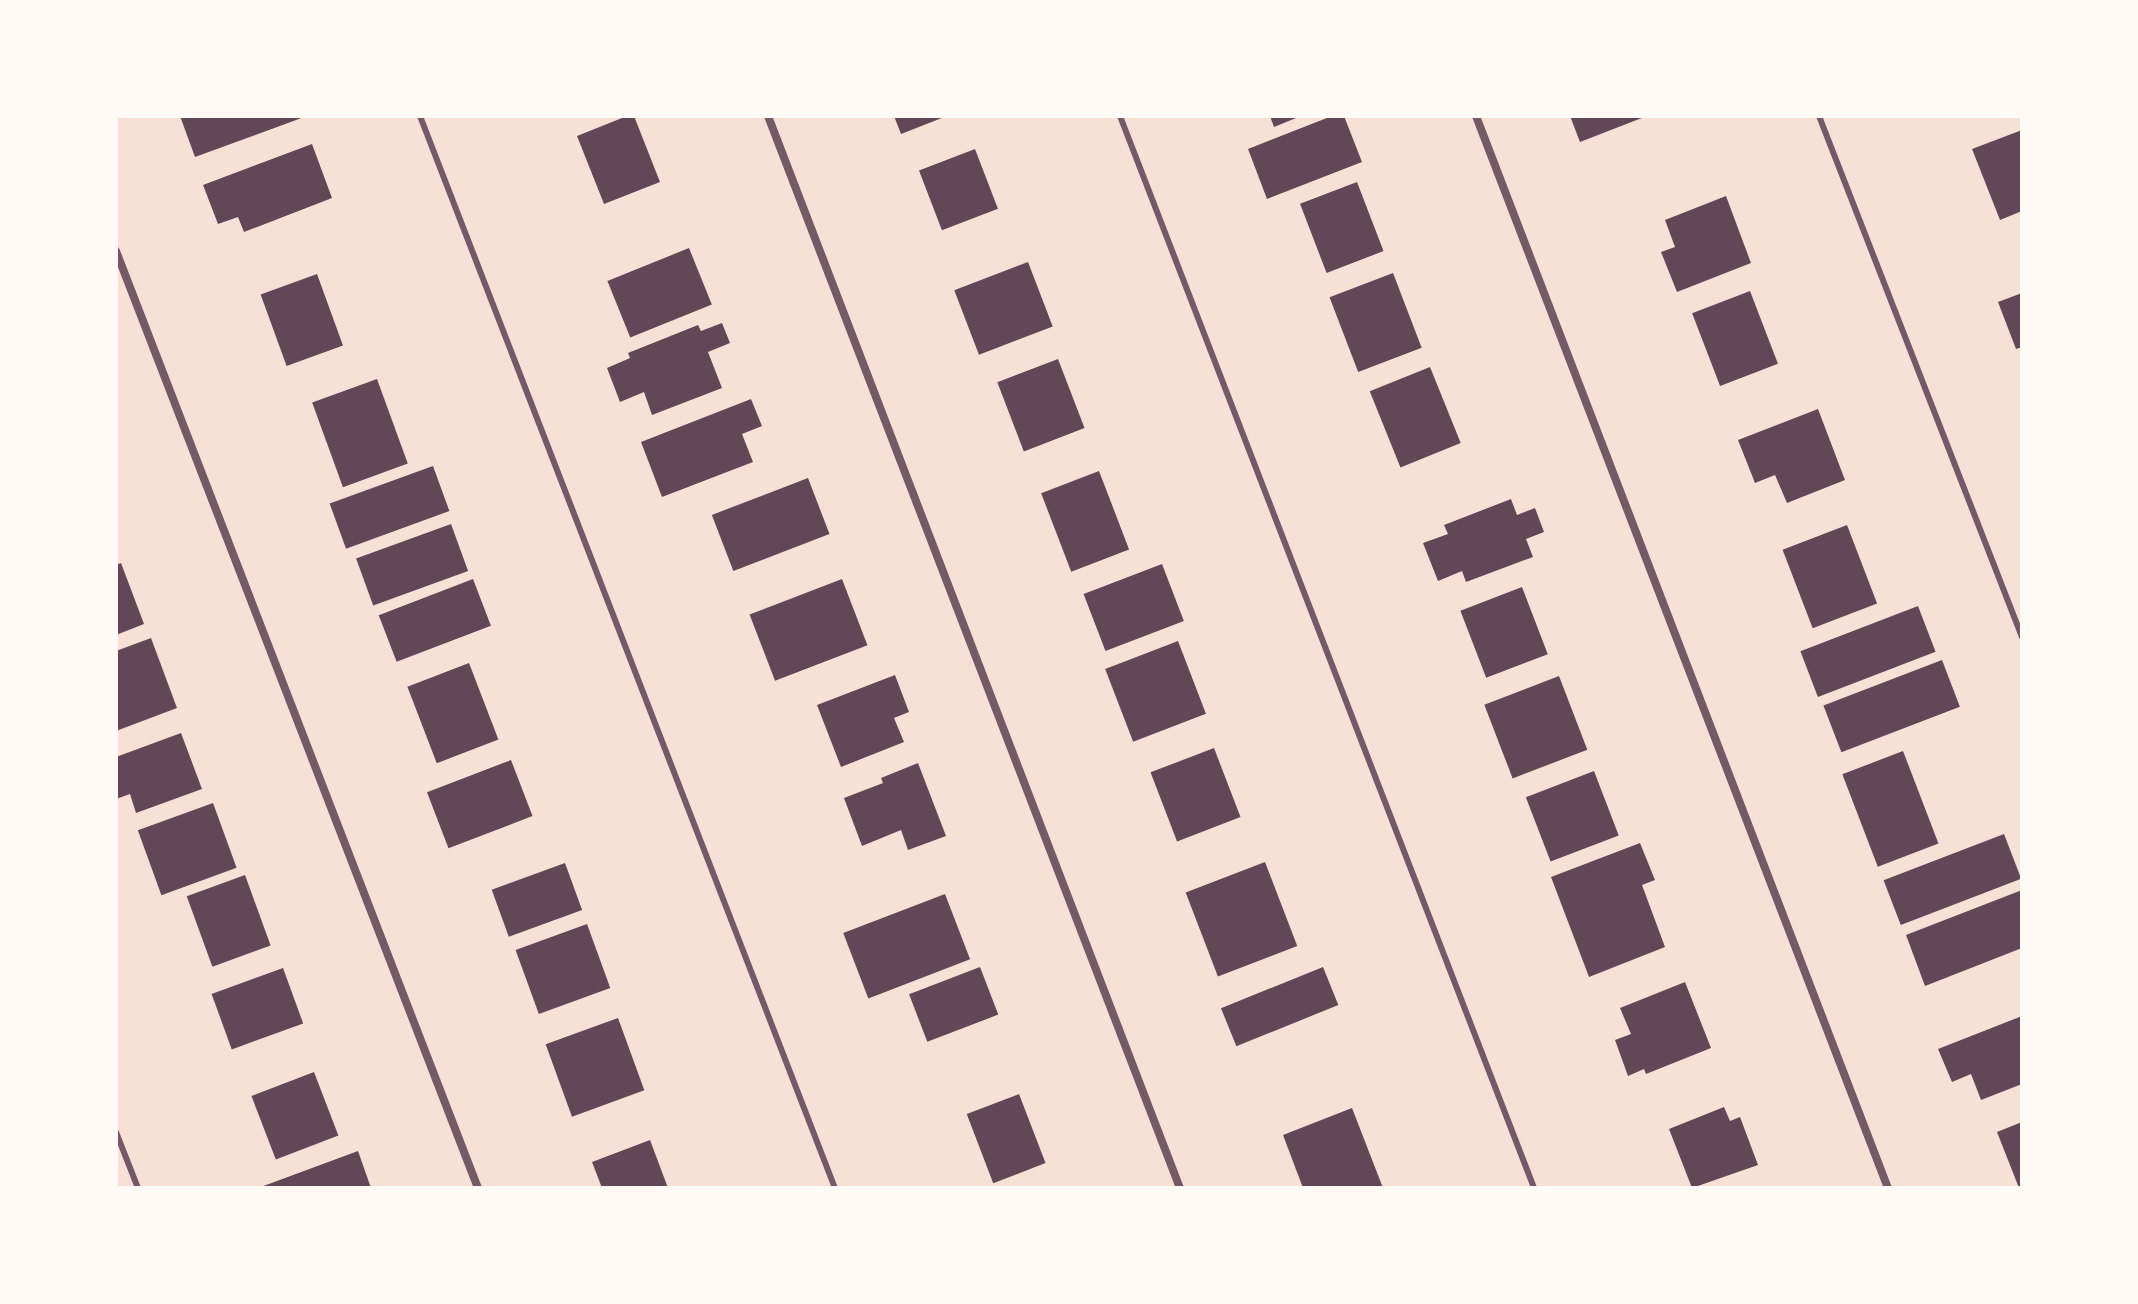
<!DOCTYPE html>
<style>
body{margin:0}
#map{position:relative;width:2138px;height:1304px;overflow:hidden;background:#f7e1d7;font-family:Cabin,sans-serif}
div>[style]{position:absolute}
[style*='--x']{left:calc(var(--x)*1px);top:calc(var(--y)*1px);width:calc(var(--w)*1px);rotate:calc(var(--a)*1deg)}
.building>*{inset:0;background:#644757;transform-origin:0 0}
.service>*{height:6px;margin:-3px;padding:0 3px;transform-origin:3px;border-radius:3px;background:#755966}
.minor>*{height:8px;margin:-4px;padding:0 4px;transform-origin:4px;border-radius:4px;background:#755966}
span{translate:-50% -50%;white-space:nowrap;text-align:center;line-height:1.15;-webkit-text-stroke:7px #fffaf5;paint-order:stroke}
.frame{position:absolute;inset:0;border:118px solid #fffaf5;pointer-events:none}
</style>
<div id="map">
<div class="building">
<div style="clip-path:polygon(180px 116px,307px 116px,195px 157px)"></div>
<div style="clip-path:polygon(627px 116px,634px 116px,660px 182px,604px 204px,577px 136px)"></div>
<div style="clip-path:polygon(894px 116px,947px 116px,901px 134px)"></div>
<div style="clip-path:polygon(1270px 116px,1301px 116px,1274px 127px)"></div>
<div style="clip-path:polygon(1332px 116px,1344px 116px,1362px 162px,1267px 199px,1248px 149px)"></div>
<div style="clip-path:polygon(1570px 116px,1647px 116px,1580px 142px)"></div>
<div style="clip-path:polygon(2022px 130px,2022px 211px,2000px 220px,1972px 149px)"></div>
<div style="clip-path:polygon(312px 144px,332px 198px,244px 232px,238px 217px,218px 224px,203px 185px)"></div>
<div style="left:975px;top:149px;width:64px;height:60px;rotate:69deg"></div>
<div style="left:1357px;top:182px;width:74px;height:61px;rotate:69deg"></div>
<div style="clip-path:polygon(1726px 196px,1751px 263px,1677px 292px,1661px 252px,1675px 247px,1665px 220px)"></div>
<div style="left:689px;top:248px;width:61px;height:88px;rotate:68deg"></div>
<div style="left:1028px;top:262px;width:69px;height:79px;rotate:69deg"></div>
<div style="left:1393px;top:273px;width:80px;height:68px;rotate:69deg"></div>
<div style="left:317px;top:274px;width:76px;height:60px;rotate:70deg"></div>
<div style="left:1750px;top:291px;width:78px;height:62px;rotate:69deg"></div>
<div style="clip-path:polygon(2022px 293px,2022px 347px,2016px 349px,1998px 302px)"></div>
<div style="clip-path:polygon(722px 323px,730px 343px,708px 352px,722px 388px,652px 415px,644px 392px,620px 402px,607px 368px,630px 358px,628px 353px,698px 325px,701px 331px)"></div>
<div style="left:1058px;top:359px;width:74px;height:65px;rotate:69deg"></div>
<div style="left:1430px;top:367px;width:82px;height:65px;rotate:68deg"></div>
<div style="left:377px;top:379px;width:90px;height:69px;rotate:70deg"></div>
<div style="clip-path:polygon(751px 399px,762px 426px,742px 434px,753px 462px,662px 497px,641px 442px)"></div>
<div style="clip-path:polygon(1818px 409px,1845px 480px,1787px 503px,1775px 475px,1755px 483px,1738px 440px)"></div>
<div style="left:433px;top:466px;width:48px;height:110px;rotate:70deg"></div>
<div style="left:1099px;top:471px;width:84px;height:62px;rotate:69deg"></div>
<div style="left:808px;top:478px;width:60px;height:103px;rotate:69deg"></div>
<div style="clip-path:polygon(1511px 499px,1517px 515px,1535px 508px,1544px 532px,1526px 539px,1533px 557px,1466px 582px,1462px 571px,1438px 581px,1423px 543px,1448px 534px,1444px 525px)"></div>
<div style="left:451px;top:524px;width:50px;height:101px;rotate:70deg"></div>
<div style="left:1847px;top:525px;width:84px;height:69px;rotate:69deg"></div>
<div style="clip-path:polygon(121px 563px,144px 624px,116px 635px,116px 565px)"></div>
<div style="left:1162px;top:564px;width:61px;height:84px;rotate:69deg"></div>
<div style="left:473px;top:579px;width:50px;height:101px;rotate:69deg"></div>
<div style="left:842px;top:579px;width:71px;height:99px;rotate:69deg"></div>
<div style="left:1522px;top:587px;width:72px;height:66px;rotate:69deg"></div>
<div style="left:1918px;top:606px;width:49px;height:126px;rotate:69deg"></div>
<div style="clip-path:polygon(151px 638px,177px 708px,116px 731px,116px 651px)"></div>
<div style="left:1178px;top:641px;width:78px;height:78px;rotate:69deg"></div>
<div style="left:1942px;top:660px;width:50px;height:127px;rotate:69deg"></div>
<div style="left:469px;top:663px;width:82px;height:66px;rotate:69deg"></div>
<div style="clip-path:polygon(895px 675px,909px 712px,894px 718px,904px 742px,841px 767px,817px 705px)"></div>
<div style="left:1559px;top:676px;width:79px;height:80px;rotate:69deg"></div>
<div style="clip-path:polygon(181px 733px,202px 789px,136px 813px,130px 794px,116px 799px,116px 757px)"></div>
<div style="left:1214px;top:748px;width:74px;height:68px;rotate:69deg"></div>
<div style="left:1903px;top:751px;width:99px;height:65px;rotate:69deg"></div>
<div style="left:511px;top:760px;width:60px;height:90px;rotate:69deg"></div>
<div style="clip-path:polygon(918px 763px,946px 836px,908px 850px,901px 830px,862px 846px,844px 798px,883px 783px,881px 778px)"></div>
<div style="left:1594px;top:771px;width:69px;height:73px;rotate:69deg"></div>
<div style="left:213px;top:803px;width:69px;height:80px;rotate:70deg"></div>
<div style="left:2004px;top:834px;width:48px;height:129px;rotate:69deg"></div>
<div style="clip-path:polygon(1640px 843px,1655px 880px,1642px 885px,1665px 947px,1589px 977px,1551px 877px)"></div>
<div style="left:1265px;top:862px;width:90px;height:85px;rotate:69deg"></div>
<div style="left:565px;top:863px;width:50px;height:78px;rotate:70deg"></div>
<div style="left:245px;top:875px;width:75px;height:62px;rotate:70deg"></div>
<div style="clip-path:polygon(2022px 890px,2022px 948px,1925px 986px,1906px 935px)"></div>
<div style="left:945px;top:894px;width:70px;height:109px;rotate:69deg"></div>
<div style="left:587px;top:924px;width:68px;height:76px;rotate:70deg"></div>
<div style="left:980px;top:967px;width:51px;height:76px;rotate:69deg"></div>
<div style="left:1323px;top:967px;width:41px;height:110px;rotate:68deg"></div>
<div style="left:283px;top:968px;width:59px;height:76px;rotate:70deg"></div>
<div style="clip-path:polygon(1685px 982px,1711px 1048px,1646px 1074px,1644px 1069px,1628px 1076px,1615px 1040px,1631px 1034px,1620px 1008px)"></div>
<div style="clip-path:polygon(2022px 1016px,2022px 1084px,1981px 1100px,1971px 1074px,1952px 1082px,1938px 1049px)"></div>
<div style="left:618px;top:1018px;width:77px;height:77px;rotate:70deg"></div>
<div style="left:314px;top:1072px;width:68px;height:67px;rotate:69deg"></div>
<div style="left:1019px;top:1094px;width:74px;height:56px;rotate:69deg"></div>
<div style="clip-path:polygon(1724px 1107px,1730px 1121px,1740px 1117px,1758px 1165px,1692px 1188px,1669px 1129px)"></div>
<div style="clip-path:polygon(1352px 1108px,1383px 1188px,1303px 1188px,1283px 1135px)"></div>
<div style="clip-path:polygon(2022px 1122px,2022px 1188px,2019px 1188px,1997px 1132px)"></div>
<div style="clip-path:polygon(650px 1140px,668px 1188px,602px 1188px,592px 1162px)"></div>
<div style="clip-path:polygon(358px 1151px,371px 1188px,258px 1188px)"></div>
</div>
<div class="service">
<div style="--x:420;--y:116;--w:1150;--a:68.84"></div>
<div style="--x:1120;--y:116;--w:1149;--a:68.88"></div>
<div style="--x:1819;--y:116;--w:559;--a:68.71"></div>
<div style="--x:116;--y:1132;--w:60;--a:68.6"></div>
</div>
<div class="minor">
<div style="--x:768;--y:116;--w:1148;--a:68.98"></div>
<div style="--x:1476;--y:116;--w:1148;--a:68.98"></div>
<div style="--x:116;--y:251;--w:1004;--a:68.88"></div>
</div>
<div class="frame"></div>
</div>
